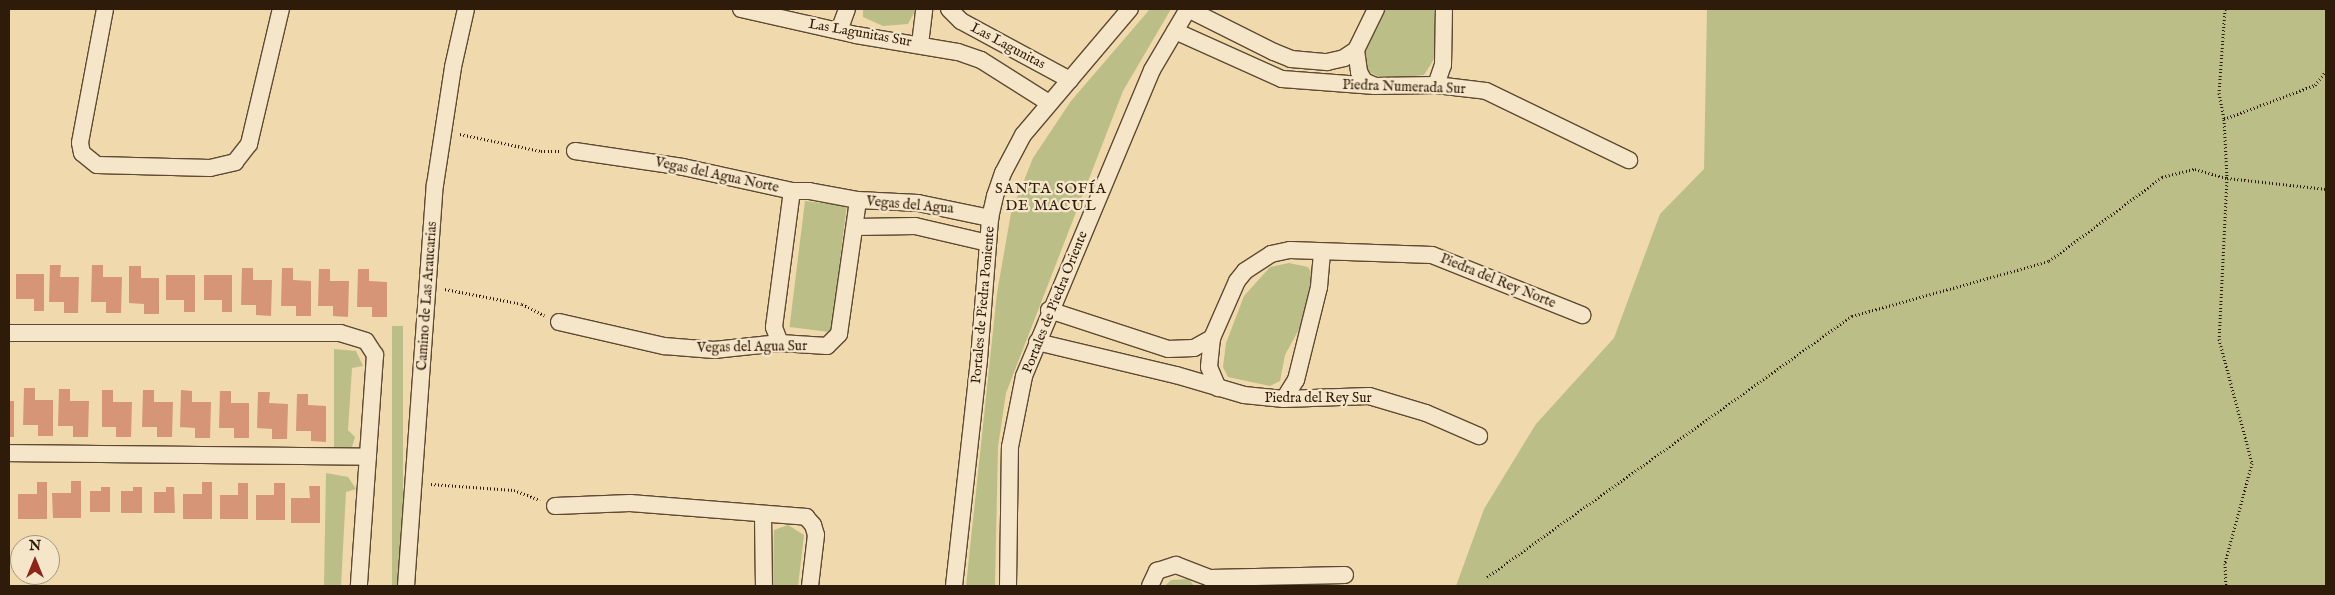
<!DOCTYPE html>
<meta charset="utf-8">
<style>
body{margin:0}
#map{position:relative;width:2335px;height:595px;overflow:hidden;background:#f0d9ac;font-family:"IM FELL English",serif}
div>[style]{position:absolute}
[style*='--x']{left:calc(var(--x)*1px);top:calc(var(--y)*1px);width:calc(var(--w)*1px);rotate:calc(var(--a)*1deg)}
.green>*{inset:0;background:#bcbe87;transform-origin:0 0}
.building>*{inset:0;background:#d69577;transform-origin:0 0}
.path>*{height:3px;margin-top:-1.5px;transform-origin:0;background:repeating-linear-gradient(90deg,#2e1b09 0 1px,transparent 0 3.5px)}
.roads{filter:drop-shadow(1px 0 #5e4a32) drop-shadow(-1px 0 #5e4a32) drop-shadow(0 1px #5e4a32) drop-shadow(0 -1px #5e4a32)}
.street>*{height:16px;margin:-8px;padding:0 8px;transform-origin:8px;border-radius:8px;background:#f5e6c9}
span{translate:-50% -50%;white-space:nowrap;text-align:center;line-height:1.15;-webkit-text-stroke:4.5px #f5e6c9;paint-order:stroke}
.street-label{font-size:14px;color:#2e1b09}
.neighbourhood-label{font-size:15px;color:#2e1b09;letter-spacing:1px}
.frame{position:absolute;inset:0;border:10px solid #2e1b09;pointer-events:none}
.north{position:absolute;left:10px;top:535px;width:50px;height:50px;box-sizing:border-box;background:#f5e6c9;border:1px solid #a5957c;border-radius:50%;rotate:0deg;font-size:14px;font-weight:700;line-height:20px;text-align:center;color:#2e1b09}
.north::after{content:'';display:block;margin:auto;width:18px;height:22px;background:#8f2418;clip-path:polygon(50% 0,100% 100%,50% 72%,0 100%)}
</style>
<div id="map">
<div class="green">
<div style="clip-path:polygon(863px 9px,916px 9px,908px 24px,883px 26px,863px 17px)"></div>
<div style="clip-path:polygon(1150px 9px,1171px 9px,1123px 91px,1006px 393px,998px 447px,995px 586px,966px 586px,997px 293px,1011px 213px,1033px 158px,1071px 101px)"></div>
<div style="clip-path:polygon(1386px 9px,1436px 9px,1436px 56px,1424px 75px,1384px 79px,1367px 71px,1364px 54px)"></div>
<div style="clip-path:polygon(1707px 9px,2326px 9px,2326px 586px,1456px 586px,1484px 509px,1536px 424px,1614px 338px,1660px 214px,1704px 169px)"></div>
<div style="left:805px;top:201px;width:42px;height:127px;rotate:7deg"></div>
<div style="clip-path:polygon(1289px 263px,1308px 267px,1311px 272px,1310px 295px,1304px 320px,1285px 355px,1280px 381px,1270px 386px,1228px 377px,1223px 367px,1226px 343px,1244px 296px,1270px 267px)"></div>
<div style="left:392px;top:326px;width:11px;height:261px"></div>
<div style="clip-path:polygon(334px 349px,356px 351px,363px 366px,352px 368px,348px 430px,355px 437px,352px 447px,334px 449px)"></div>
<div style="clip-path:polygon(326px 473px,348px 477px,356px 489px,346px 492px,341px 586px,324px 586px)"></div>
<div style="clip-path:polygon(788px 525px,804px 535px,798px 586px,773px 586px,774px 530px)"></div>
<div style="clip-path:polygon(1189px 579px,1194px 586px,1165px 586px,1171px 580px)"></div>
</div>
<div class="building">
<div style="clip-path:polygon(50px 265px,61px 265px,60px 277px,79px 277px,78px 313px,64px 313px,64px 302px,49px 302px)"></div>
<div style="clip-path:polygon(92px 265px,103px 265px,103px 277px,122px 277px,121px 313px,106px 313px,106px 302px,91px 302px)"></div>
<div style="clip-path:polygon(129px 266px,141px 266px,141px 278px,159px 278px,159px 314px,144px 314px,144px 304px,129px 303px)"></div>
<div style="clip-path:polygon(242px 268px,253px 268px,253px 280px,272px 280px,271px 316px,256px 315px,256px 305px,241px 305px)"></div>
<div style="clip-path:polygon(282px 268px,293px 268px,293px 280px,311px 281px,311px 316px,296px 316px,296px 306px,281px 306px)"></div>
<div style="clip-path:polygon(319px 269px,330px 269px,330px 281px,349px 281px,348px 317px,333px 316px,333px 306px,318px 306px)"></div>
<div style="clip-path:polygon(358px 269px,369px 269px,369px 281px,387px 282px,387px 317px,372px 317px,372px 307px,357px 307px)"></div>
<div style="clip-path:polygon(16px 274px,44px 274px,44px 311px,34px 311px,34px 299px,16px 299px)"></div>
<div style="clip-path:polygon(166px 275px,195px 275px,195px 312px,184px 312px,184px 300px,166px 300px)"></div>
<div style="clip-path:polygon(204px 275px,232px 275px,232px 312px,222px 312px,222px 300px,204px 300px)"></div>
<div style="clip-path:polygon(24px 388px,35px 388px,35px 400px,53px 400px,53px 436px,38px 436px,38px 425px,23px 425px)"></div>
<div style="clip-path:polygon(59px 389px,70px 389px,70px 401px,89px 401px,88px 437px,73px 437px,73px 426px,58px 426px)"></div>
<div style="clip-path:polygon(102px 390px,113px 390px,113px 402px,132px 402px,131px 437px,116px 437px,116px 427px,102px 427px)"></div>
<div style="clip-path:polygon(143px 390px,154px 390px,154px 402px,173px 402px,172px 437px,157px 437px,157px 427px,142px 427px)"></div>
<div style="clip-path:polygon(181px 390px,192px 391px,192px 402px,211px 402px,210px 438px,195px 438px,195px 428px,180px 427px)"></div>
<div style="clip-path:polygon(220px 391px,231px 391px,231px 403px,249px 403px,249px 438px,234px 438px,234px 428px,219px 428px)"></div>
<div style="clip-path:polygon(258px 392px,270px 392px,269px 403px,288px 404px,287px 439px,272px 439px,272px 429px,257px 428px)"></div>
<div style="clip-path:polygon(297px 394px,308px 394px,308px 405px,326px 406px,326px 442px,311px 441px,311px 431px,296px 431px)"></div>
<div style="left:9px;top:401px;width:5px;height:36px"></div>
<div style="clip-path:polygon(71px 481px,81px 481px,81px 518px,53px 518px,52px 493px,71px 493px)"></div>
<div style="clip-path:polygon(37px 482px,47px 482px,47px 519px,18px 519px,18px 494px,37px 494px)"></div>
<div style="clip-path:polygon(202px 482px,212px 482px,212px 519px,183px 519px,183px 494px,202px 494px)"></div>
<div style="clip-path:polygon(238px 483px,248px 483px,248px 519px,220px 519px,220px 495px,238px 495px)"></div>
<div style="clip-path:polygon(274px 483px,285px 483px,285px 520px,256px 520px,256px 495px,274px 495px)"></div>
<div style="clip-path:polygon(309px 486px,320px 486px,320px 523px,291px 523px,291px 498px,310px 498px)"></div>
<div style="clip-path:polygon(101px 487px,110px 487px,110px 512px,90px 512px,90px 491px,101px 491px)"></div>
<div style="clip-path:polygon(133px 487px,142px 487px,142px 513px,121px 513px,121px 491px,133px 491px)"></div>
<div style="clip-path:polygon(166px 487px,174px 487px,175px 513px,154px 513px,154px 492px,166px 492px)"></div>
</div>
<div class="path">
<div style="--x:2225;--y:9;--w:84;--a:94.1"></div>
<div style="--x:2219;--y:93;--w:26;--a:79"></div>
<div style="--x:2224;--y:119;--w:59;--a:87.1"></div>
<div style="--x:2227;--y:178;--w:161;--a:92.8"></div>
<div style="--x:2219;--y:339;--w:128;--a:75.1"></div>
<div style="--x:2252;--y:463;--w:104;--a:105.1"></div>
<div style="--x:2225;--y:563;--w:23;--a:88"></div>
<div style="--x:2224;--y:119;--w:97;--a:-20.5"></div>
<div style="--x:2315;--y:85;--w:18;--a:-52"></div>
<div style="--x:460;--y:134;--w:83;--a:11.9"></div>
<div style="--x:541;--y:151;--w:18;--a:0"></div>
<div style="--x:445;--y:289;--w:78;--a:11"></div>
<div style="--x:522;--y:304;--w:25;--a:27"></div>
<div style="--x:431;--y:484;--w:83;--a:4.1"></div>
<div style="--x:514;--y:490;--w:28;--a:21"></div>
<div style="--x:1487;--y:577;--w:449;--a:-35.6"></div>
<div style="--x:1852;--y:316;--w:205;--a:-15.6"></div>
<div style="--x:2049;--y:261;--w:141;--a:-36.6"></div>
<div style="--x:2162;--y:177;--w:34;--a:-14"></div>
<div style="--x:2195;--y:169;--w:33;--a:16"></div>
<div style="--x:2227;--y:178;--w:100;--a:6.3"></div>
</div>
<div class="roads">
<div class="street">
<div style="--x:105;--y:9;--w:136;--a:100.6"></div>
<div style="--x:80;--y:143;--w:10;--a:79"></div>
<div style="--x:82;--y:153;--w:19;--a:39"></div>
<div style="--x:97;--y:165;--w:113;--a:1.5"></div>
<div style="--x:210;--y:168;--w:26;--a:-13"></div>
<div style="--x:235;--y:162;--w:23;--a:-52"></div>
<div style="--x:249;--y:144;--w:139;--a:-76.7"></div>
<div style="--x:741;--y:9;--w:118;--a:12.7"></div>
<div style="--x:856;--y:35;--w:103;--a:9.5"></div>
<div style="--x:958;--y:52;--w:24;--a:19"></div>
<div style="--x:981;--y:60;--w:80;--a:32.3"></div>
<div style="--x:949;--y:9;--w:17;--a:45"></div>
<div style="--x:961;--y:21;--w:124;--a:28.4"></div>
<div style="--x:1188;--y:9;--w:96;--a:26.6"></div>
<div style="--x:1274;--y:52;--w:18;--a:22"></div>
<div style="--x:1291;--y:59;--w:36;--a:5"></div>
<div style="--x:1327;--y:62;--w:17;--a:-13"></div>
<div style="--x:1344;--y:58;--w:14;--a:-34"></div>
<div style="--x:1356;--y:50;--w:46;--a:-64"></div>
<div style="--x:839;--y:31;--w:23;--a:-70"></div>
<div style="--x:1175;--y:31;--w:117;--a:24.2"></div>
<div style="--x:1282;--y:79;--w:93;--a:4.3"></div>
<div style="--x:1375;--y:86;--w:61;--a:-0.9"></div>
<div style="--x:1436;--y:85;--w:50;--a:6.8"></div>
<div style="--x:1486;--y:91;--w:159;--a:25.8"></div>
<div style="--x:920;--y:44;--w:35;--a:-83"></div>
<div style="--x:1356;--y:50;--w:22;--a:82"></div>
<div style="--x:1359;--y:72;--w:10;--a:61"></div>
<div style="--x:1364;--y:81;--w:12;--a:24"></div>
<div style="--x:1436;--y:85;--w:21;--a:-71"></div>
<div style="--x:1443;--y:65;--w:56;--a:-89"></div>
<div style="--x:575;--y:151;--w:109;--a:8.4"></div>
<div style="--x:683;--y:167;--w:112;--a:12.4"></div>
<div style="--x:792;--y:191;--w:17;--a:0"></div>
<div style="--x:809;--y:191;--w:50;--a:10.4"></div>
<div style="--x:858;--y:200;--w:60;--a:2.9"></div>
<div style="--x:918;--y:203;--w:74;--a:11.8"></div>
<div style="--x:856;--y:227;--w:59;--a:-1"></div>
<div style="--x:915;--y:226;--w:75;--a:13.1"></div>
<div style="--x:1049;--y:310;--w:125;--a:18.1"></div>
<div style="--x:1168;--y:349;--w:26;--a:-2"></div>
<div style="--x:1194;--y:348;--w:21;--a:-29"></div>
<div style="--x:1212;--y:338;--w:62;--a:-66.3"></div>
<div style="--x:1237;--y:281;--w:13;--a:-51"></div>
<div style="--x:1245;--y:271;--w:31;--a:-33"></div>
<div style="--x:1271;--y:254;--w:19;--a:-12"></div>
<div style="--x:1290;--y:250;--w:142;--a:2"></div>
<div style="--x:1432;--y:255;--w:162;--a:21.8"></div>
<div style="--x:559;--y:322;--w:108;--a:12.9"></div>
<div style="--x:664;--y:346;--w:50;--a:4.6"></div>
<div style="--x:714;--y:350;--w:66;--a:-6.1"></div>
<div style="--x:780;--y:343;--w:47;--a:3.7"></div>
<div style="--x:827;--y:346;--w:17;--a:-45"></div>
<div style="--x:839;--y:334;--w:135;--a:-81.9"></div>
<div style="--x:9;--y:333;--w:331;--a:0"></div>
<div style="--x:340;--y:333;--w:27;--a:17"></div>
<div style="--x:366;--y:341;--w:17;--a:57"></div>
<div style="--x:375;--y:355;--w:232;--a:94"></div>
<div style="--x:1212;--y:338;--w:29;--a:96"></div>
<div style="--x:1209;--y:367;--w:23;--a:67"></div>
<div style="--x:1037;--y:342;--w:143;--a:13.4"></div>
<div style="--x:1176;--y:375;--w:71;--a:16.4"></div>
<div style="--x:1244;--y:395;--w:40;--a:5.7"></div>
<div style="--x:1284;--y:399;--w:85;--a:-2"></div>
<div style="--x:1369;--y:396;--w:59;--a:16.6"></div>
<div style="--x:1426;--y:413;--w:58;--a:23.5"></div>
<div style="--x:780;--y:343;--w:17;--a:-111"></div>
<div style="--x:774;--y:327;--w:137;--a:-82.5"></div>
<div style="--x:1284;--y:399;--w:22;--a:-58"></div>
<div style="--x:1296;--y:380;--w:96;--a:-76.1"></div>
<div style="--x:1319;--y:287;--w:35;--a:-85"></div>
<div style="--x:9;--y:453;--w:359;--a:0.6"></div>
<div style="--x:555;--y:506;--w:75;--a:-2.3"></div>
<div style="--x:630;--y:503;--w:177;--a:4.5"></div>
<div style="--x:806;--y:517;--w:11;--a:49"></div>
<div style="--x:813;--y:525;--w:10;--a:73"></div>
<div style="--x:816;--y:535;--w:51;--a:96.7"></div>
<div style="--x:763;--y:516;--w:70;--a:89.2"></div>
<div style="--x:406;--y:586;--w:402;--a:-85.9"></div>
<div style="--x:435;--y:185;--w:119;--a:-81.3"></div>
<div style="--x:453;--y:67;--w:59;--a:-77.4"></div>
<div style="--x:954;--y:586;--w:228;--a:-83.7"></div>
<div style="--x:979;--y:359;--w:141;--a:-85.5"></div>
<div style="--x:990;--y:218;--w:23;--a:-77"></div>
<div style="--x:995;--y:196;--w:24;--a:-71"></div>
<div style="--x:1003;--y:173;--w:43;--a:-62.2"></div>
<div style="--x:1023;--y:135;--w:165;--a:-49.7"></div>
<div style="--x:1008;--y:586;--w:139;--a:-89.2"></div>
<div style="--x:1010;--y:447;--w:72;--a:-78.8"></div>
<div style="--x:1024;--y:376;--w:332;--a:-67.3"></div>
<div style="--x:1152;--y:70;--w:71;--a:-59.5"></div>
<div style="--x:1150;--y:586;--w:17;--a:-65"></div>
<div style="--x:1157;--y:571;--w:20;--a:-18"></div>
<div style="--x:1176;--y:565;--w:36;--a:21"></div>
<div style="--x:1210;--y:578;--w:135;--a:-1.3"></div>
</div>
</div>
<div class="street-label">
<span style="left:860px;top:33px;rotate:10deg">Las Lagunitas Sur</span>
<span style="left:1008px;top:46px;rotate:28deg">Las Lagunitas</span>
<span style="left:1404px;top:87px;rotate:2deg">Piedra Numerada Sur</span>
<span style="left:717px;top:175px;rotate:12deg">Vegas del Agua Norte</span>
<span style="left:910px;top:205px;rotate:5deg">Vegas del Agua</span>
<span style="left:1498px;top:281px;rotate:22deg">Piedra del Rey Norte</span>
<span style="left:427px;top:296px;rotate:-86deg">Camino de Las Araucarias</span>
<span style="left:1055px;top:302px;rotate:-68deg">Portales de Piedra Oriente</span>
<span style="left:983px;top:305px;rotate:-85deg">Portales de Piedra Poniente</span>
<span style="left:752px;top:347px;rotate:-1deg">Vegas del Agua Sur</span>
<span style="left:1318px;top:398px">Piedra del Rey Sur</span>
</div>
<div class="neighbourhood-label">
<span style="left:1051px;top:197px">SANTA SOFÍA<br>DE MACUL</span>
</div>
<div class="frame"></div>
<div class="north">N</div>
</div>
